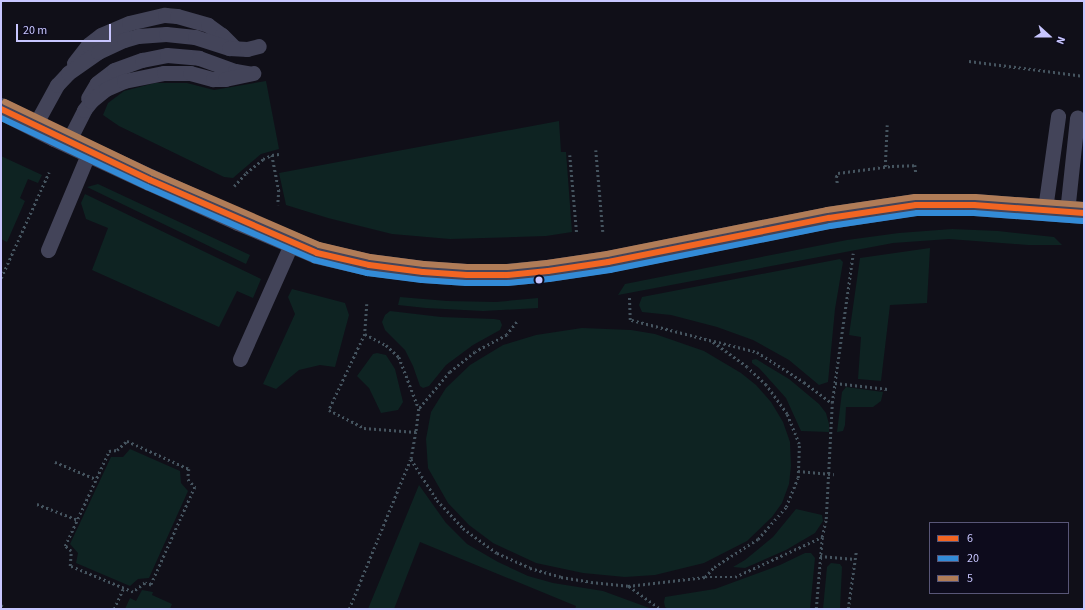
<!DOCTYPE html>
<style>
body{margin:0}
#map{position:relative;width:1085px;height:610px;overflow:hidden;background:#100f18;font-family:"Source Sans 3",sans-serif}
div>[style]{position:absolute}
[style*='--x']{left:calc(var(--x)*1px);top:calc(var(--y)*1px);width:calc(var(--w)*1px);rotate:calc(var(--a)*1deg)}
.green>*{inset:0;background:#0e2322}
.path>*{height:2.5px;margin-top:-1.25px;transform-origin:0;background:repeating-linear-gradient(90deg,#45545f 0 2px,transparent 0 5px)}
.service>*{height:15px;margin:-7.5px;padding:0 7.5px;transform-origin:7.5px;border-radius:7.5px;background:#434459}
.minor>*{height:22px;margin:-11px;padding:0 11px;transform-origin:11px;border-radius:11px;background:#434459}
.bus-1>*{height:6px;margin:-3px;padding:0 3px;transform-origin:3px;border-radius:3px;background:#f26522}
.bus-2>*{height:6px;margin:-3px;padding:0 3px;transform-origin:3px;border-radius:3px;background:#338bd7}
.bus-3>*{height:6px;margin:-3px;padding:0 3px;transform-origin:3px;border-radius:3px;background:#b07c57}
.dots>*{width:11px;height:11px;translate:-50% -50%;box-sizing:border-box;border:2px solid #0d0b1c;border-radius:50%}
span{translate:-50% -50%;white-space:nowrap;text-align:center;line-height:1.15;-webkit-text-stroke:3.5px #0d0b1c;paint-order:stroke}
.frame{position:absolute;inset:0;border:2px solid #c8c6ff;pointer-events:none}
.legend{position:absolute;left:929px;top:522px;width:140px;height:72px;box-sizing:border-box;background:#0d0b1c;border:1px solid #585677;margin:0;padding:5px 7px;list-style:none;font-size:12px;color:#c8c6ff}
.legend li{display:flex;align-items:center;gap:8px;height:20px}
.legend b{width:20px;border:1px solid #585677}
.north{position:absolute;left:1029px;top:16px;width:40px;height:40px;-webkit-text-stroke:3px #0d0b1c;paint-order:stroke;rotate:111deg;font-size:11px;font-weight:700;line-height:16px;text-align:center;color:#c8c6ff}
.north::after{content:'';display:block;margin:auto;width:14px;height:18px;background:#c8c6ff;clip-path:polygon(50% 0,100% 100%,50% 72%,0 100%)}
.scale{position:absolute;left:16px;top:24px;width:95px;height:18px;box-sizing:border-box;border:2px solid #c8c6ff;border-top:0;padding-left:5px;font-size:12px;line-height:14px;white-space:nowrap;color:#c8c6ff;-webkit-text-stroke:3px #0d0b1c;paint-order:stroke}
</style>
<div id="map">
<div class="green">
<div style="clip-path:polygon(266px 81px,279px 149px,261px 154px,233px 178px,224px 177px,119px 126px,103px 115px,108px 103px,124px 91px,155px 83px,187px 83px,214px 90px)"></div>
<div style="clip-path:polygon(559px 121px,561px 152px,566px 152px,572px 232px,546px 236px,450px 239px,392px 234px,328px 218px,286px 205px,279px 173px)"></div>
<div style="clip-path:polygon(1px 156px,42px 175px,38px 183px,28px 179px,20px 198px,25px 201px,7px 242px,1px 239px)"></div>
<div style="clip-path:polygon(98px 184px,250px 255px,246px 264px,87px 187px)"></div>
<div style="clip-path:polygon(85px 194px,261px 279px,253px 298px,237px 291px,219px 327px,92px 270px,108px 228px,86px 219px,81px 203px)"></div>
<div style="clip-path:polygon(952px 229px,998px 231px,1054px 237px,1062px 245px,1028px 245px,949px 239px,893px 243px,618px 295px,625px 284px,847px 240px,899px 233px)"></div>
<div style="clip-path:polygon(930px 248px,927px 303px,890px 305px,881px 381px,858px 379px,861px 337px,849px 335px,860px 258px)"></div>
<div style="clip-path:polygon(840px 259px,843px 262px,835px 309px,828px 382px,819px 385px,789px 360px,753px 340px,717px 327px,671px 315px,642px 312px,639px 305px,642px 297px)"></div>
<div style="clip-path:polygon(292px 289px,345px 303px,349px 315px,335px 367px,320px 365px,299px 370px,276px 389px,263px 384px,295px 314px,288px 297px)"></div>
<div style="clip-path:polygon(400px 297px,447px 301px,496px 302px,538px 298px,538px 308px,483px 311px,426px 308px,398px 305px)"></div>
<div style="clip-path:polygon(390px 311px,441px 317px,494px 319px,500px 320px,502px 325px,500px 330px,473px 345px,446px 365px,429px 386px,423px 388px,420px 386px,413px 366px,405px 350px,385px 330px,382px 322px,385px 315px)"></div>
<div style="clip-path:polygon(582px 328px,631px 330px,655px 334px,704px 351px,741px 373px,756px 385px,771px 402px,783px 422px,790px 442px,791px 466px,789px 484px,782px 503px,772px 517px,747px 541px,704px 563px,655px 575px,625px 577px,583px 573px,536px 563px,493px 543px,469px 525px,448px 503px,428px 468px,426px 439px,431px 412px,446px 388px,470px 365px,503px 345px,536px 335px)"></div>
<div style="clip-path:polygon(377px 353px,386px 355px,395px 369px,403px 402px,398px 410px,381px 413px,369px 388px,357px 376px,373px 354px)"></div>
<div style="clip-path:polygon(756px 359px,789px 379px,819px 404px,826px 413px,829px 424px,829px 432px,801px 431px,786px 398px,759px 368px,752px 363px,752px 360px)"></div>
<div style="clip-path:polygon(846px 387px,883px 392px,881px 401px,873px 407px,846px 407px,845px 425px,843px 431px,837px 432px,842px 392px)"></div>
<div style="clip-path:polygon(130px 449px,180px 471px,181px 483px,188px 491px,149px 578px,138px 579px,130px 586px,76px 563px,78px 553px,70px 544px,111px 457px,123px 457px)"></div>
<div style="clip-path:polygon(419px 485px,446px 523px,467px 544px,498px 562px,528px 576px,553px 583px,603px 591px,652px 609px,575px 609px,576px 606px,420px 542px,394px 609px,368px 609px)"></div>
<div style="clip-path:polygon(796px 509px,822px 515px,823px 521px,815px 533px,786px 550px,745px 568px,733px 567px,745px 560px,773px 537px)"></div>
<div style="clip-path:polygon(805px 553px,811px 553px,815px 558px,810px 609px,668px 609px,665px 607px,664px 602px,665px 597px,715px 589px,780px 565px)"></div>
<div style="clip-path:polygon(831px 563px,840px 564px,842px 567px,840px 609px,823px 609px,827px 567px)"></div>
<div style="clip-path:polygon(142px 590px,153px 592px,152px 595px,172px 604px,170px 609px,125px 609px,130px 598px,136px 601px)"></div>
</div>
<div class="path">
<div style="--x:969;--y:61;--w:116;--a:7.4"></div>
<div style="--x:596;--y:150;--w:82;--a:85.1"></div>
<div style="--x:272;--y:155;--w:36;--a:79"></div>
<div style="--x:279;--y:190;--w:15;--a:94"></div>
<div style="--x:570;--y:155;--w:80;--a:85"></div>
<div style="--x:885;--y:167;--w:42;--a:-87.3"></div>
<div style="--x:837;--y:183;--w:6;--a:-99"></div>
<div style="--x:836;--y:177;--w:4;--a:-63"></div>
<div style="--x:838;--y:173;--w:54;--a:-7.4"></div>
<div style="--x:892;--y:166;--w:23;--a:-2"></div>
<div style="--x:915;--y:165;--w:8;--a:83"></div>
<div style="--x:234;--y:186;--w:18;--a:-47"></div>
<div style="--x:246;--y:173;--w:22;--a:-39"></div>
<div style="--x:263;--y:159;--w:10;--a:-24"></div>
<div style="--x:272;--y:155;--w:7;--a:-8"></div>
<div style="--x:1;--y:278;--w:116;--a:-65.6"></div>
<div style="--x:367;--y:304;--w:30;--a:94"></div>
<div style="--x:365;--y:334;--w:24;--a:28"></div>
<div style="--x:386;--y:345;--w:18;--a:43"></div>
<div style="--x:399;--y:357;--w:56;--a:69"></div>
<div style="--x:517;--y:322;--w:16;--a:128"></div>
<div style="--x:507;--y:335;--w:36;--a:152"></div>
<div style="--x:475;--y:352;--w:32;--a:141"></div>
<div style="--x:450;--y:372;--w:48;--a:130"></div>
<div style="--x:419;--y:409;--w:23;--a:97"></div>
<div style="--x:416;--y:432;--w:27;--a:100"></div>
<div style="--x:411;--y:459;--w:49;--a:57.6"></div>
<div style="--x:437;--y:500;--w:38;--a:47"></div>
<div style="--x:463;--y:528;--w:42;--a:36.3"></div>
<div style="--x:497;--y:553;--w:36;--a:24"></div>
<div style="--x:530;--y:568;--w:32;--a:16"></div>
<div style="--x:561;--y:577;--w:30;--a:9"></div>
<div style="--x:591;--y:582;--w:37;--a:6"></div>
<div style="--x:628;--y:586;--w:78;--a:-6.7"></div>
<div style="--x:705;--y:577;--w:13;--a:-48"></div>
<div style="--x:714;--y:567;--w:52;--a:-32.5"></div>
<div style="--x:758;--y:539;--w:43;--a:-48.8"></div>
<div style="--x:786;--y:507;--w:31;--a:-68"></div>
<div style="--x:798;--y:478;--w:34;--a:-88"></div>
<div style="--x:799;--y:444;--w:32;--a:-112"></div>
<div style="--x:787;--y:414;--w:36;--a:-126"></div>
<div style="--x:766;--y:385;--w:26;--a:-137"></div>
<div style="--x:747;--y:367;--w:44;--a:-144.2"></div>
<div style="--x:711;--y:341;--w:84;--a:-165.5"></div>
<div style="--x:630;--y:320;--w:23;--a:-92"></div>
<div style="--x:365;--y:334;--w:84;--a:115.3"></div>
<div style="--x:329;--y:410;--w:39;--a:27"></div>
<div style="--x:364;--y:428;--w:52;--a:4.4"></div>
<div style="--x:714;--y:341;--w:44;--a:14.3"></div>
<div style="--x:757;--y:352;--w:56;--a:32.6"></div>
<div style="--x:804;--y:382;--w:35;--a:37"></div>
<div style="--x:835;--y:383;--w:53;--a:6.5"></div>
<div style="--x:127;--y:441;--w:68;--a:24.3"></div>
<div style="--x:189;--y:469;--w:10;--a:96"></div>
<div style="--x:188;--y:479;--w:11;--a:49"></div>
<div style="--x:195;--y:487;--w:107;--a:114.2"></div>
<div style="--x:151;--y:585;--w:6;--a:-162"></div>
<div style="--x:145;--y:583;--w:15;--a:143"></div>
<div style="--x:133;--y:592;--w:68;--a:-157.6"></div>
<div style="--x:70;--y:566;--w:15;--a:-86"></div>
<div style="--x:71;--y:551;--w:8;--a:-140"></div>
<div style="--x:65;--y:546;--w:105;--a:-65.1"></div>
<div style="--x:109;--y:451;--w:8;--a:-7"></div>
<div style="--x:117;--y:450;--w:13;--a:-42"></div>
<div style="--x:55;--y:462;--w:44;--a:22.5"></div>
<div style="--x:798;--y:471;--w:36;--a:5"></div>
<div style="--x:37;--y:504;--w:44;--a:21.3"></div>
<div style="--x:820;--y:556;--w:35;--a:5"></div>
<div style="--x:705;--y:577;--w:30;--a:0"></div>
<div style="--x:735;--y:577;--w:96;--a:-24.7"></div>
<div style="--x:629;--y:586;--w:39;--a:36"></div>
<div style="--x:1;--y:605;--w:6;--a:45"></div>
<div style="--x:114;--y:609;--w:22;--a:-66"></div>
<div style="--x:349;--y:609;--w:161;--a:-67.7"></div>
<div style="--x:816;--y:609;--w:72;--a:-85.2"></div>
<div style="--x:822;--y:537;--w:18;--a:-77"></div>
<div style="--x:826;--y:519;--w:116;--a:-87"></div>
<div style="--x:832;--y:403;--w:151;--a:-82"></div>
<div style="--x:848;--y:609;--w:58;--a:-82"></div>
</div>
<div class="service">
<div style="--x:74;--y:63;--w:23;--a:-52"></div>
<div style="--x:88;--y:45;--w:16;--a:-38"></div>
<div style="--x:101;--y:35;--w:30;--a:-23"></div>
<div style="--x:129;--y:23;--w:37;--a:-13"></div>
<div style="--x:165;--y:15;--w:12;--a:5"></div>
<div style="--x:177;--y:16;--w:32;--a:16"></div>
<div style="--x:208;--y:25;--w:17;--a:36"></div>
<div style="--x:222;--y:35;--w:18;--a:45"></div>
<div style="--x:88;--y:98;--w:17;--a:-59"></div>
<div style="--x:97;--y:83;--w:21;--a:-37"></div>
<div style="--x:114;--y:70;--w:30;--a:-20"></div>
<div style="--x:142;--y:60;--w:25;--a:-11"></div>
<div style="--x:167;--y:55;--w:32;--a:5"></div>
<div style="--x:199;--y:58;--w:38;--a:20"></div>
<div style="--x:235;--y:71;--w:13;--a:9"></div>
<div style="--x:35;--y:125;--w:46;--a:-61.2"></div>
<div style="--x:57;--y:85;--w:16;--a:-47"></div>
<div style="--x:68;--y:73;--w:37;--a:-35"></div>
<div style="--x:98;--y:52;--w:29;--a:-25"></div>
<div style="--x:124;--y:40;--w:15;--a:-16"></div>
<div style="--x:138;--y:36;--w:28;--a:-4"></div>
<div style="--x:166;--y:34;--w:29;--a:6"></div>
<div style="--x:195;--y:37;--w:36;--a:18"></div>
<div style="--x:229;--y:48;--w:18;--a:3"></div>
<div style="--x:247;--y:49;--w:12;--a:-14"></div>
<div style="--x:68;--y:142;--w:36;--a:-63"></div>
<div style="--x:84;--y:110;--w:11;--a:-52"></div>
<div style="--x:91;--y:101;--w:19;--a:-39"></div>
<div style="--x:106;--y:89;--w:20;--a:-24"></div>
<div style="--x:124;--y:81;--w:41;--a:-11.3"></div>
<div style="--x:164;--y:73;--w:26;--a:0"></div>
<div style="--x:190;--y:73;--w:24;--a:15"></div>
<div style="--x:213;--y:79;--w:12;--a:0"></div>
<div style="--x:225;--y:79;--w:29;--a:-12"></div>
<div style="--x:1045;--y:209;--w:94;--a:-82"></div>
<div style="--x:1067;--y:212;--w:95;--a:-83.9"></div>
<div style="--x:48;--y:250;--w:106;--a:-67.3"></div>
<div style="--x:240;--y:359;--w:128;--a:-66"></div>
</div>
<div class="minor">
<div style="--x:1;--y:109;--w:60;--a:26.6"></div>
<div style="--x:55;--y:136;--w:105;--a:24.9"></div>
<div style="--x:150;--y:180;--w:98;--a:24.2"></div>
<div style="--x:239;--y:220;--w:85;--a:22.9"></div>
<div style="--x:317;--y:253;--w:53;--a:13"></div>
<div style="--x:369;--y:265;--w:54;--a:7.4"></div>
<div style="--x:423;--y:272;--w:44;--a:3.9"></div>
<div style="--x:467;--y:275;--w:40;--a:0"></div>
<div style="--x:507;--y:275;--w:41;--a:-5.6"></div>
<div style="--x:548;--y:271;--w:61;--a:-8.5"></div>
<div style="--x:608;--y:262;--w:225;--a:-11.3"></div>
<div style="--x:829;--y:218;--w:88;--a:-8.5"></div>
<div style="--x:916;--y:205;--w:58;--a:0"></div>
<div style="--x:974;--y:205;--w:110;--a:4.2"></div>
</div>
<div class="bus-1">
<div style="--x:1;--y:109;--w:165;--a:25.5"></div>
<div style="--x:150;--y:180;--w:182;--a:23.6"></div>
<div style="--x:317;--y:253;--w:53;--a:13"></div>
<div style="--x:369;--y:265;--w:54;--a:7.4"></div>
<div style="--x:423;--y:272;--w:44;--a:3.9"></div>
<div style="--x:467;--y:275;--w:40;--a:0"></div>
<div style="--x:507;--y:275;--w:41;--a:-5.6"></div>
<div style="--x:548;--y:271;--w:61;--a:-8.5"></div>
<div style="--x:608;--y:262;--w:225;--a:-11.3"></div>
<div style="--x:829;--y:218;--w:88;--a:-8.5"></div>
<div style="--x:916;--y:205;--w:58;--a:0"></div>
<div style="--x:974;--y:205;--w:110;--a:4.2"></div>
</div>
<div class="bus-2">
<div style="--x:1;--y:118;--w:161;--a:25.3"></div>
<div style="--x:147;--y:187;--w:182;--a:23.6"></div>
<div style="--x:314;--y:260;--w:55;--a:13.8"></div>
<div style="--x:367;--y:273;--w:55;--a:7.3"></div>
<div style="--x:422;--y:280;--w:44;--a:3.9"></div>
<div style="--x:466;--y:283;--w:41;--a:0"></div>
<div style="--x:507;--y:283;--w:42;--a:-5.4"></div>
<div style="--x:549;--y:279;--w:62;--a:-8.4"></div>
<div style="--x:610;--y:270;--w:224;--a:-11.3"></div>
<div style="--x:830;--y:226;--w:88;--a:-8.5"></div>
<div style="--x:917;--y:213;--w:57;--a:0"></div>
<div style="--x:974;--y:213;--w:109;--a:4.2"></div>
</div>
<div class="bus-3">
<div style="--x:5;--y:102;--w:164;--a:25.6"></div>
<div style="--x:153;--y:173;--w:181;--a:23.4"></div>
<div style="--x:319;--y:245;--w:52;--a:13.2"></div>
<div style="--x:370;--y:257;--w:54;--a:7.4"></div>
<div style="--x:424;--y:264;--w:43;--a:4"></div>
<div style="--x:467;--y:267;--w:40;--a:0"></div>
<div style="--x:507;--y:267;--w:40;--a:-5.7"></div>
<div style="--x:547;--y:263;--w:61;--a:-8.5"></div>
<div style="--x:607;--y:254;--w:224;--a:-11.3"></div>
<div style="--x:827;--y:210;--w:89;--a:-8.4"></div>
<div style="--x:915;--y:197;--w:60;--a:0"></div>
<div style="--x:975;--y:197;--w:109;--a:4.2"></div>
</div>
<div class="dots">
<div style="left:539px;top:280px;background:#c8c6ff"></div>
</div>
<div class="frame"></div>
<ul class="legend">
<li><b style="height:5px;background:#f26522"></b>6</li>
<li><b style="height:5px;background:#338bd7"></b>20</li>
<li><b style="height:5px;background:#b07c57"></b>5</li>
</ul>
<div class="north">N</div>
<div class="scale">20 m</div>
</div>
